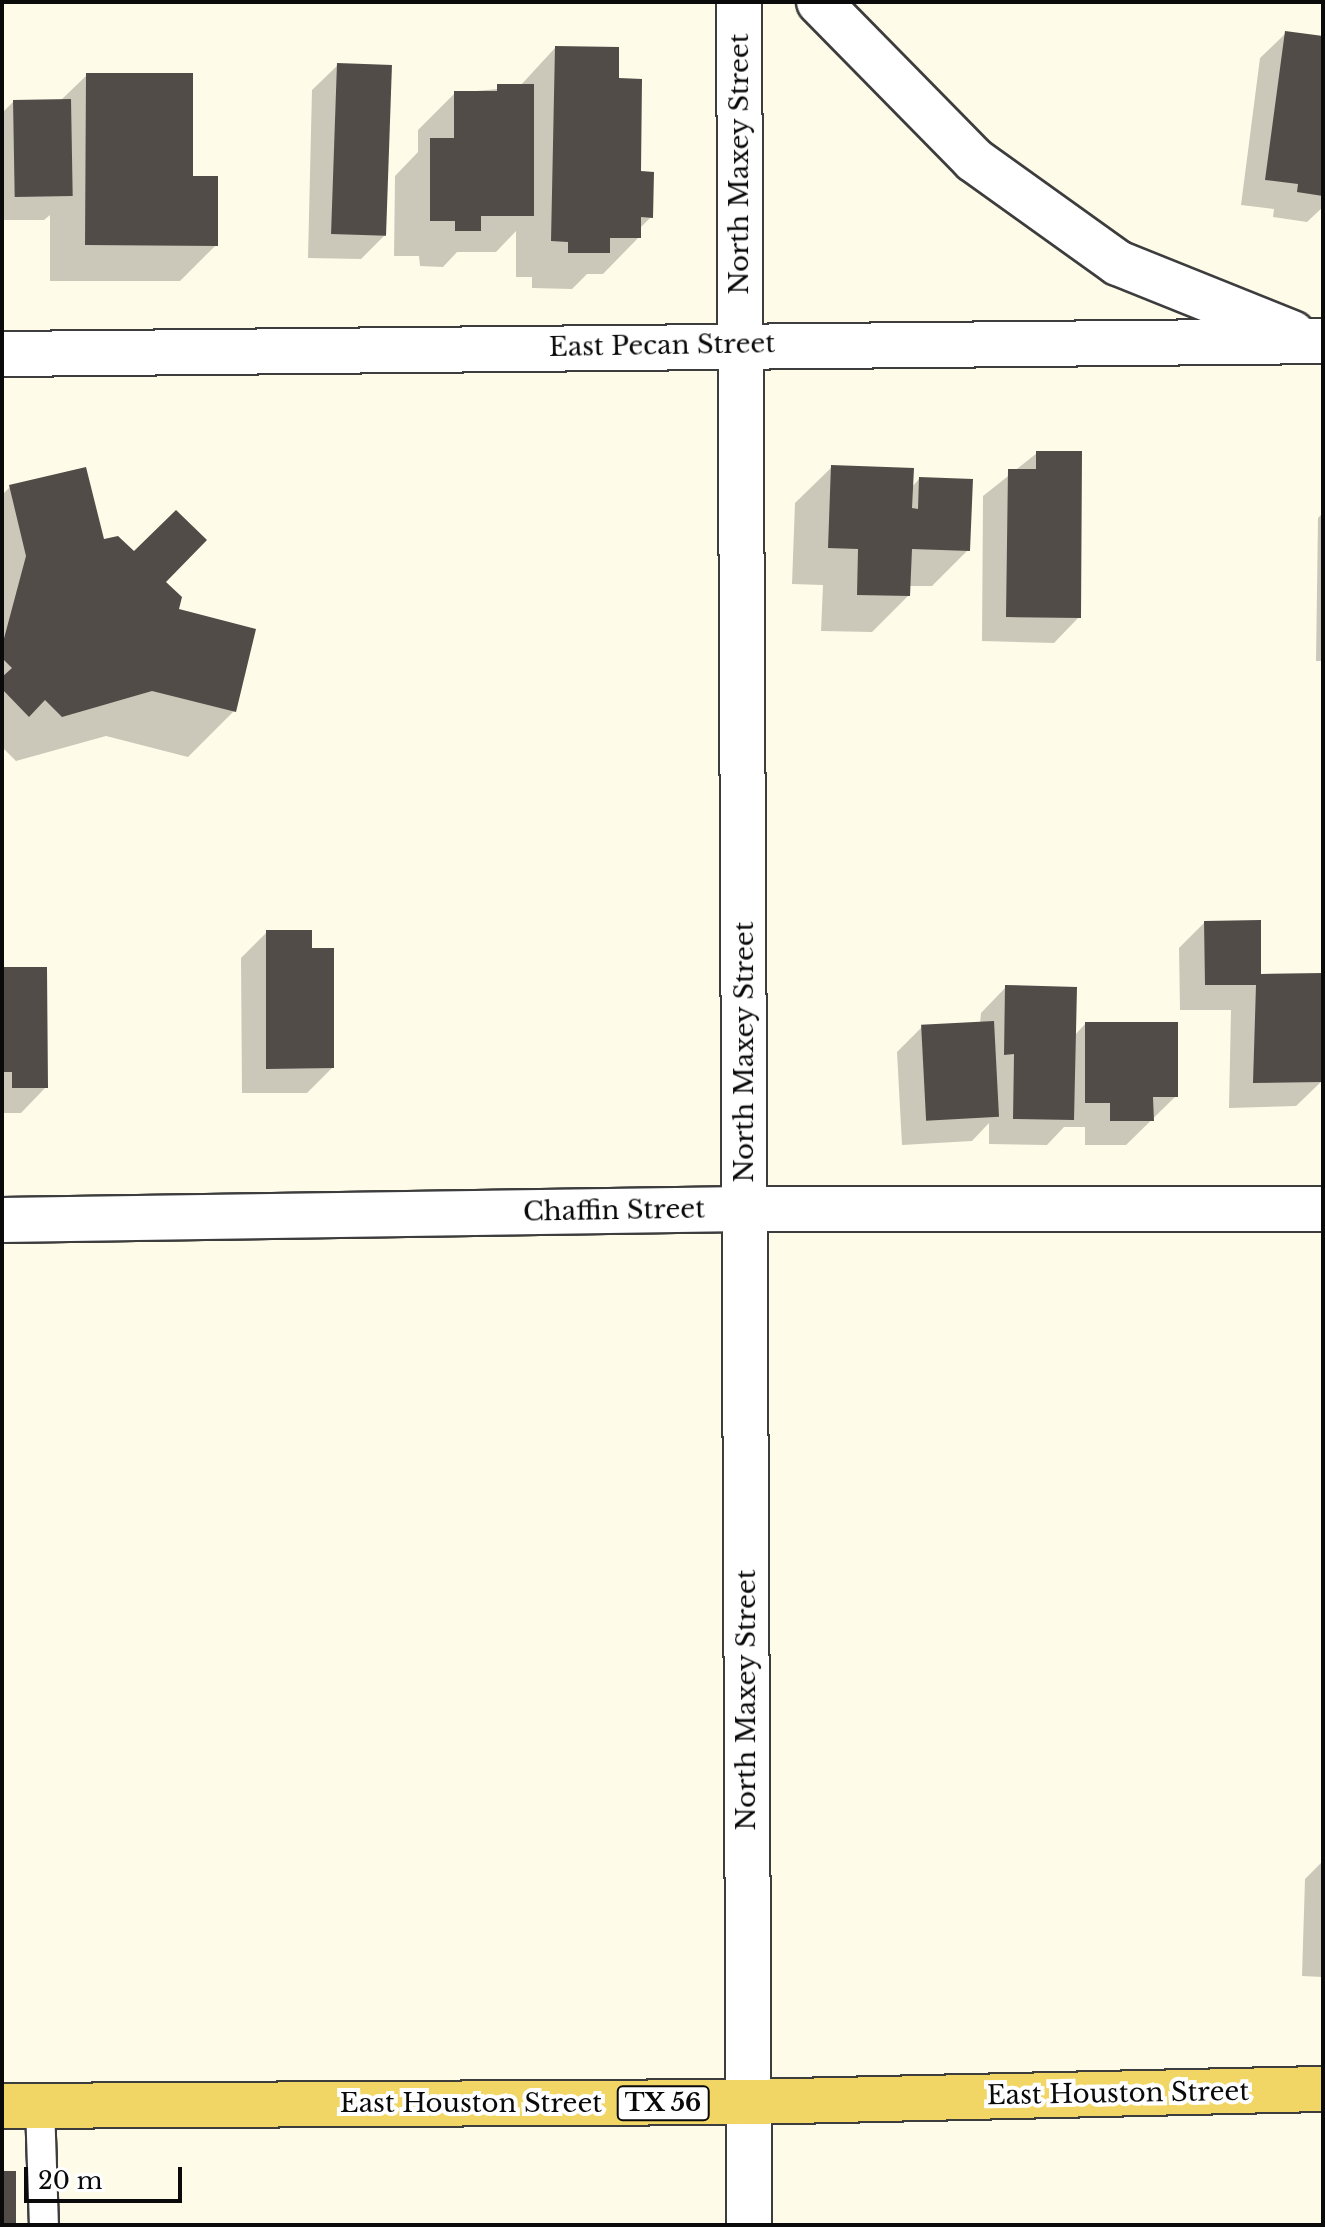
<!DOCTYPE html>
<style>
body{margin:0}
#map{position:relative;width:1325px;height:2227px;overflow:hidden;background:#fefbe9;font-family:"Libre Baskerville",serif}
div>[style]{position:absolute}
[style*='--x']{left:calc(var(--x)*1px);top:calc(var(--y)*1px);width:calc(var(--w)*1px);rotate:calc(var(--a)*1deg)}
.shadow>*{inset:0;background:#0003}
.building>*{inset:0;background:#524c48;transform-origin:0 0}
.roads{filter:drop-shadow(2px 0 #3d3d3d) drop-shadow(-2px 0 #3d3d3d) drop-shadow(0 2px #3d3d3d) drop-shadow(0 -2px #3d3d3d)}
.service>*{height:28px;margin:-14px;padding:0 14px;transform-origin:14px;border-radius:14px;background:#fff}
.minor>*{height:44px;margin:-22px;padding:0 22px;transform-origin:22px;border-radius:22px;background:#fff}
.tertiary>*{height:44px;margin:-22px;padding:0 22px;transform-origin:22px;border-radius:22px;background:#fff}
.primary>*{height:44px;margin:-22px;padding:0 22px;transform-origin:22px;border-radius:22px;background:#f2d665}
span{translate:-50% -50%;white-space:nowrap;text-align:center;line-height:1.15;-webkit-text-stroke:8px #fff;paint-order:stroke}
.shield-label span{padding:2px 6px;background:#fff;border:2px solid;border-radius:6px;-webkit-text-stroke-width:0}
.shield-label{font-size:24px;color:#0a0a0a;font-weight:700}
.street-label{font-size:26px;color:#0a0a0a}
.frame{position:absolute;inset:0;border:4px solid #0a0a0a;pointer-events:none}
.scale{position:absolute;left:24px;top:2167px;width:158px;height:36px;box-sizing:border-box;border:4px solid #0a0a0a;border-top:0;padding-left:10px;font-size:24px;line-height:28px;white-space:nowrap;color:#0a0a0a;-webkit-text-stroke:6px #fff;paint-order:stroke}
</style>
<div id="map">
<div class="shadow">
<div style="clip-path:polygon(1286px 33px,1323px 38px,1323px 207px,1307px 222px,1273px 217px,1274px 209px,1241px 205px,1260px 58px)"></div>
<div style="clip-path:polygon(555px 48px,617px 80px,651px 217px,639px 229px,639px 237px,603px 274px,587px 274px,572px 289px,532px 288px,532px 277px,516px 277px,516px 231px,496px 252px,457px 252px,443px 267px,420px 266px,419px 256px,394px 256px,395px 176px,418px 152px,418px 130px,455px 93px,519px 87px)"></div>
<div style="clip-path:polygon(338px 65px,386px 234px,361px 259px,308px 258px,312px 90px)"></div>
<div style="clip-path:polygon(87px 75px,191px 178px,216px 245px,180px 281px,50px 281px,50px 215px,44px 220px,2px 220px,2px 113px,13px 102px,60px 101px)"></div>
<div style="clip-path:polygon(1037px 453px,1079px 617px,1054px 643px,982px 641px,983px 496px)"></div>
<div style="clip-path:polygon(832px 467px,911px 488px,919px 479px,968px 550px,932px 586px,909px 586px,908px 596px,872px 632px,821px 631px,823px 585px,792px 584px,795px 503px)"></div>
<div style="clip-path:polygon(10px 487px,163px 582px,234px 711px,188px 757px,106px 736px,16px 761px,2px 747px,2px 495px)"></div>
<div style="clip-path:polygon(1323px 513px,1323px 661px,1316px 661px,1318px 518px)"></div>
<div style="clip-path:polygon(1204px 923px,1260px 976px,1323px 975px,1322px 1081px,1296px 1106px,1229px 1108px,1231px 1010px,1180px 1010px,1179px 948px)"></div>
<div style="clip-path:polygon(267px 932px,310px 950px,332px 1068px,307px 1093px,242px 1093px,241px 958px)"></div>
<div style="clip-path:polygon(2px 969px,46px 1087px,21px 1113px,2px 1113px)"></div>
<div style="clip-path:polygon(1006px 987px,1074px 1036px,1085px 1024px,1176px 1096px,1126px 1145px,1085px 1145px,1085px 1127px,1064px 1127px,1047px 1145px,989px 1144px,989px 1123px,972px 1141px,902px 1145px,897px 1052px,922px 1027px,980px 1024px,981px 1013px)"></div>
<div style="clip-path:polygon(1323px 1861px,1323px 1977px,1302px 1976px,1305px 1879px)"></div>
</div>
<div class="building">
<div style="clip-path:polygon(1285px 31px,1323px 36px,1323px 196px,1297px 192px,1298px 184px,1265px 180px)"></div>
<div style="clip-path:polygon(555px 46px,619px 47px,619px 78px,642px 79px,641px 171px,654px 172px,653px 218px,641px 217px,641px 238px,610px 238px,610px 253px,568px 253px,568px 242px,551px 241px)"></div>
<div style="left:337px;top:63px;width:55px;height:171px;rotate:2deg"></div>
<div style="clip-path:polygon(86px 73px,193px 73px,193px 176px,218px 176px,218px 246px,85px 245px)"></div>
<div style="clip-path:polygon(497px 84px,534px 84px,534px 216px,481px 216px,481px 231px,455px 231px,455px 221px,430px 221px,430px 138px,454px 138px,454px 91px,497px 91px)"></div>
<div style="left:71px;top:99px;width:97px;height:58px;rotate:89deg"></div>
<div style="clip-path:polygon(1036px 451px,1082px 451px,1081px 618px,1006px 617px,1008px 469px,1036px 469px)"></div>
<div style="clip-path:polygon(831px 465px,914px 468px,912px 508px,918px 509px,919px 477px,973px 479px,970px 551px,912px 549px,910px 596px,857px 595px,858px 549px,828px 548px)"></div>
<div style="clip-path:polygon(86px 467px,104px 539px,118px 536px,134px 551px,176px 510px,207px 540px,166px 582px,182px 597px,179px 609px,256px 629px,236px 712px,152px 691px,62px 717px,45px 700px,29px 717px,2px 689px,2px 677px,12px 668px,2px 658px,2px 646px,26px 556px,9px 485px)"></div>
<div style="clip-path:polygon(1261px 920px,1261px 974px,1323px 973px,1323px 1082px,1253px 1083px,1256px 985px,1205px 985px,1204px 921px)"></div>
<div style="clip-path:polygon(266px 930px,312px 930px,312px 948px,334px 948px,334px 1068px,266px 1069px)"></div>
<div style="clip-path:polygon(2px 967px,47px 967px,48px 1088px,12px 1088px,12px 1072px,2px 1072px)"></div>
<div style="clip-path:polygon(1005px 985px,1077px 987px,1074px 1120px,1013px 1119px,1014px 1054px,1004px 1055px)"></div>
<div style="left:994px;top:1021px;width:96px;height:73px;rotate:87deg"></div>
<div style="clip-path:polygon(1085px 1022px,1178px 1022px,1178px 1097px,1153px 1097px,1154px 1121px,1110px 1121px,1110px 1103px,1085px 1103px)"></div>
<div style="left:2px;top:2171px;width:14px;height:54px"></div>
</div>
<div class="roads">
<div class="service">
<div style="--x:40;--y:2106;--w:119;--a:88.1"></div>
</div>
<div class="minor">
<div style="--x:739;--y:2;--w:2223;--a:89.74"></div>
<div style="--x:2;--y:1220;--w:743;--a:-0.85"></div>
<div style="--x:745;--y:1209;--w:578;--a:0"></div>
</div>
<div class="tertiary">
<div style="--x:819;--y:2;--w:221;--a:45.5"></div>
<div style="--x:974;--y:160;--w:177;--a:35.6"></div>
<div style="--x:1118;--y:263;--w:188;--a:21.9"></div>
<div style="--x:2;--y:354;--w:1321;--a:-0.56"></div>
</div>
<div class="primary">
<div style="--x:2;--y:2106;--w:746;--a:-0.31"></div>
<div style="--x:748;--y:2102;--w:575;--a:-1.3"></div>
</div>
</div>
<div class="shield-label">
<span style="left:663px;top:2103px">TX 56</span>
</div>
<div class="street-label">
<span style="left:740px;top:164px;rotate:-90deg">North Maxey Street</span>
<span style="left:662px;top:346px;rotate:-1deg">East Pecan Street</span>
<span style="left:745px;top:1052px;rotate:-90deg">North Maxey Street</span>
<span style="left:614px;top:1211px;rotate:-1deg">Chaffin Street</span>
<span style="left:747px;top:1700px;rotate:-90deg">North Maxey Street</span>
<span style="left:1118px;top:2094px;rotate:-1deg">East Houston Street</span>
<span style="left:471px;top:2104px">East Houston Street</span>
</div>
<div class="frame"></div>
<div class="scale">20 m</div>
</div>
